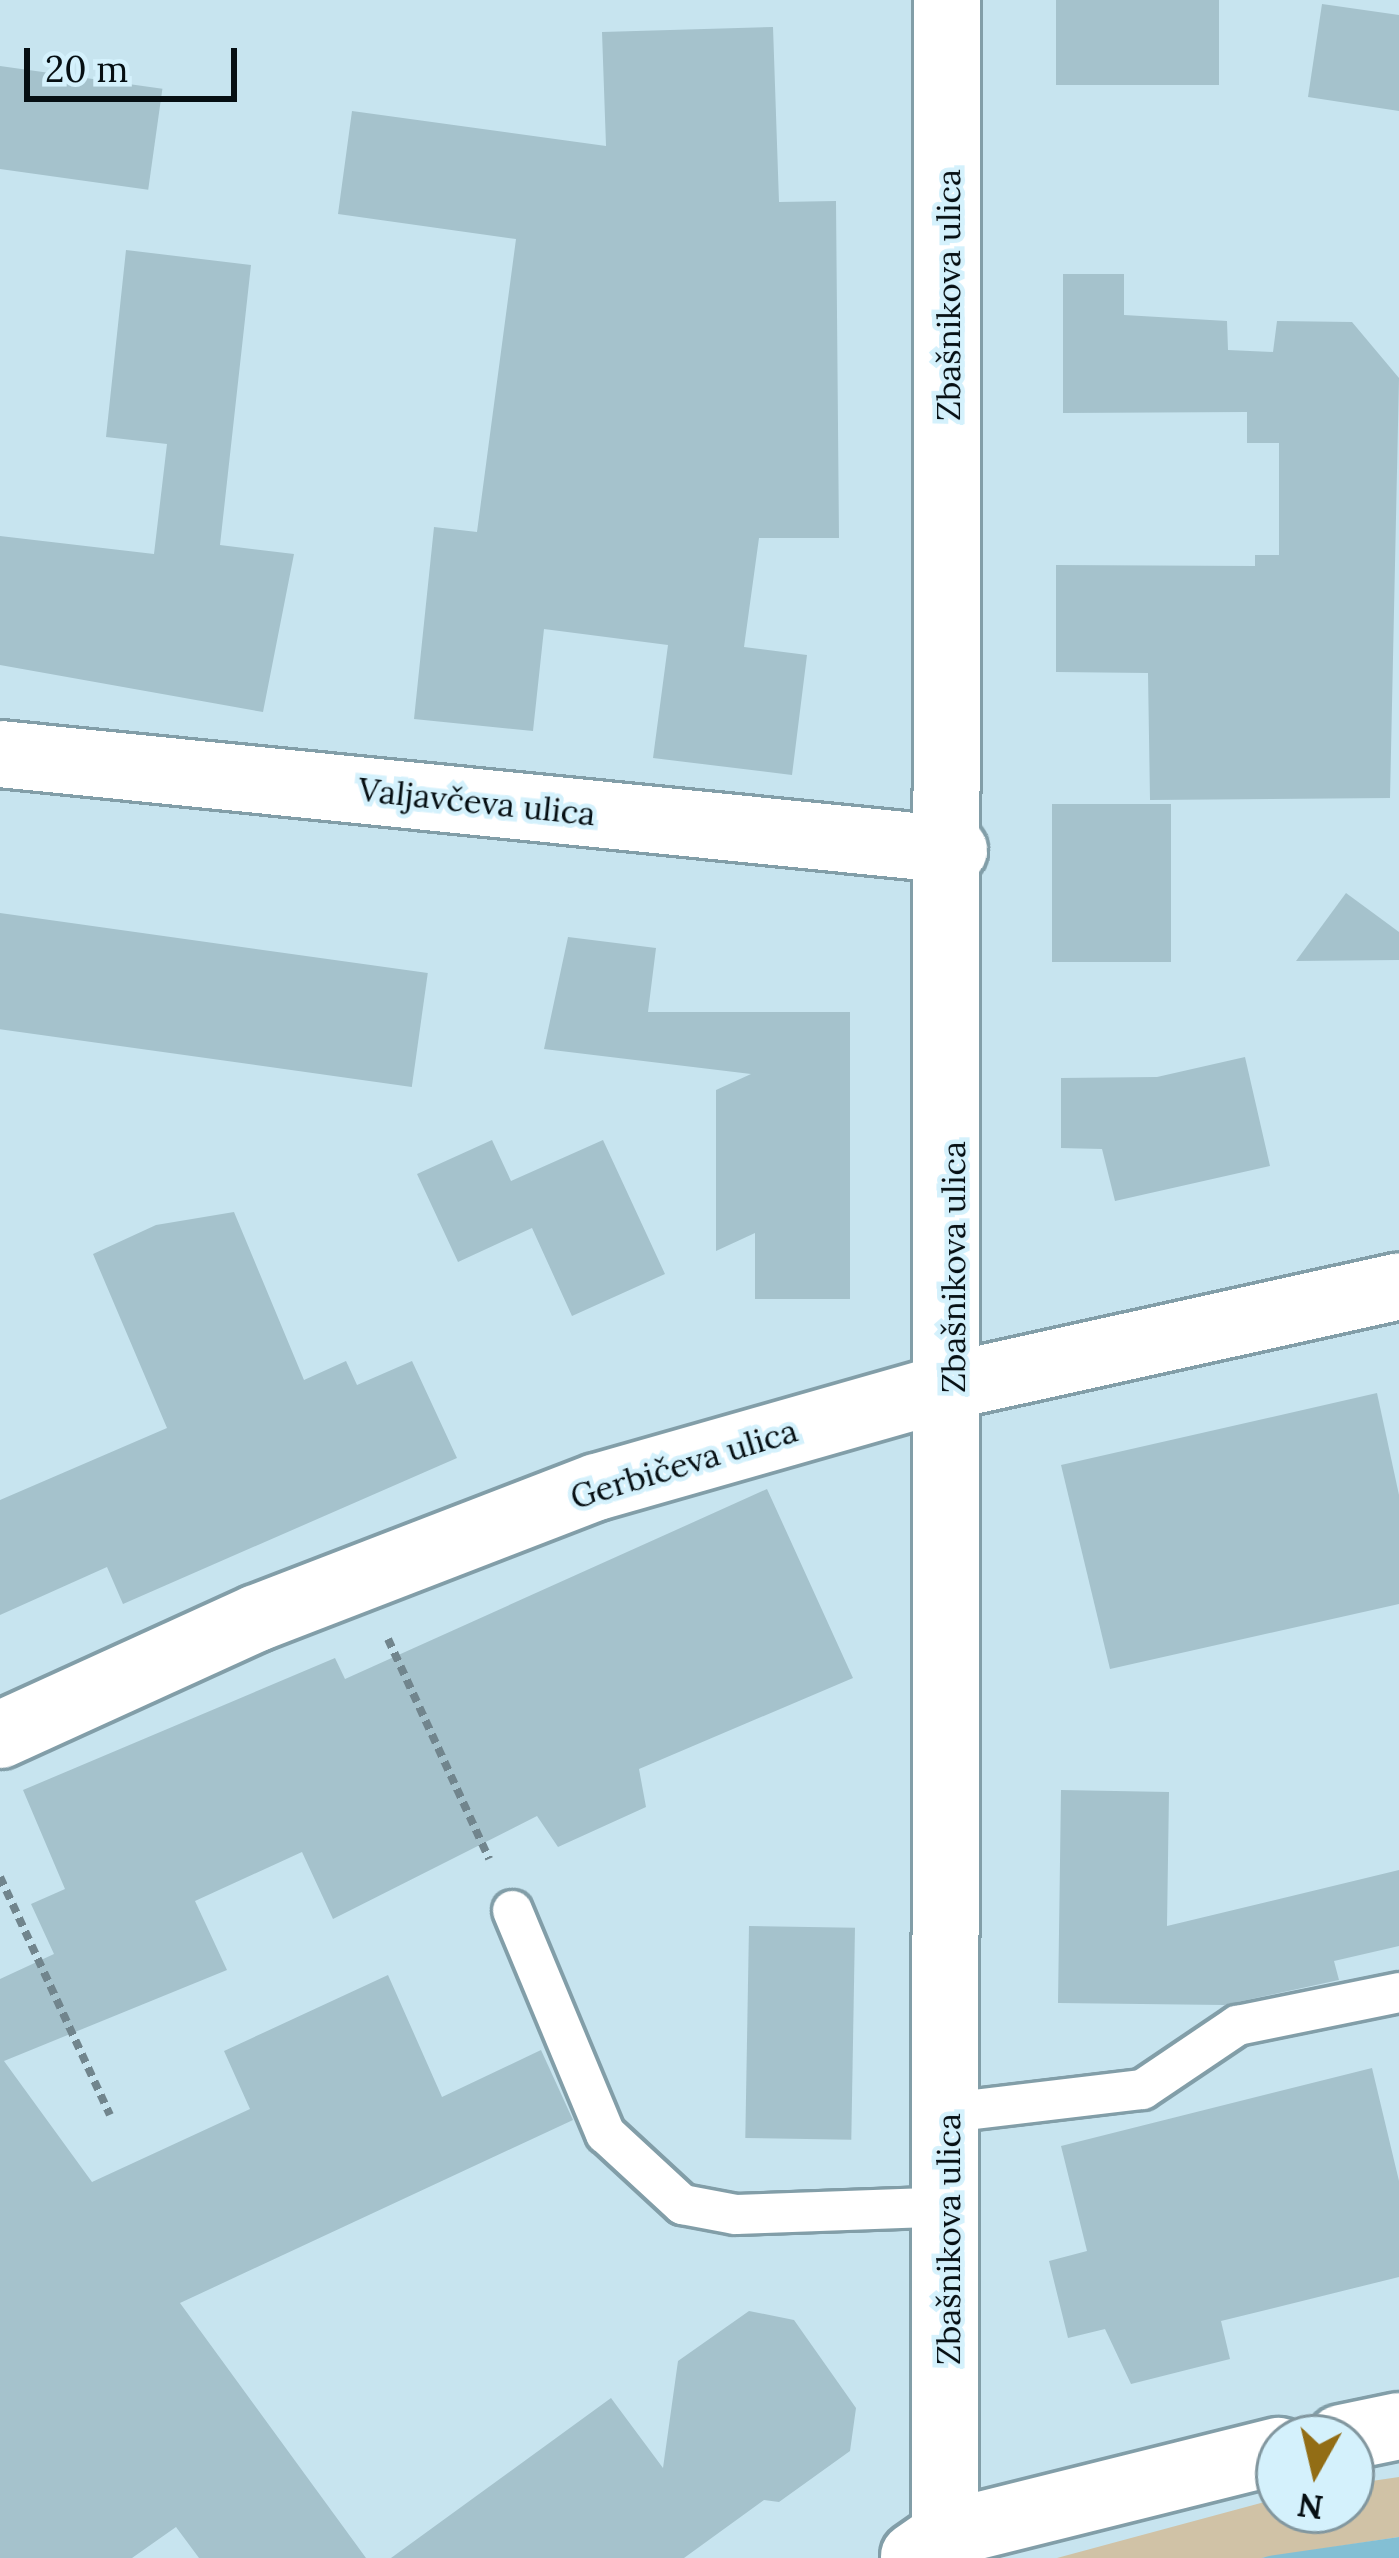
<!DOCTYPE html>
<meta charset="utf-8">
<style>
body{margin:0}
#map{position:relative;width:1399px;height:2558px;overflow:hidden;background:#c7e4ef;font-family:Lora,serif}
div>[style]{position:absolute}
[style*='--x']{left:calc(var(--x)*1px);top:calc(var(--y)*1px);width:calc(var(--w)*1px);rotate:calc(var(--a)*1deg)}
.green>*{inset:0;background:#d0c2a6}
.water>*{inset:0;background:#83bfd4}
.building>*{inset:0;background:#a5c2cc;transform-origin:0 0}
.path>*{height:8px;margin-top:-4px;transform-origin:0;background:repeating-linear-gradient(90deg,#71858d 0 9px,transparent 0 15px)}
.roads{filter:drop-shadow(3px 0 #829ea8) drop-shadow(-3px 0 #829ea8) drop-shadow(0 3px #829ea8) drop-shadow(0 -3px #829ea8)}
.lane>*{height:39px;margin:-19.5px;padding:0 19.5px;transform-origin:19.5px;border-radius:19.5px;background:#fff}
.street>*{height:66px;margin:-33px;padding:0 33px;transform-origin:33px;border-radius:33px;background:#fff}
.secondary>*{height:66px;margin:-33px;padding:0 33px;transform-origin:33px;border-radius:33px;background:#fff}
span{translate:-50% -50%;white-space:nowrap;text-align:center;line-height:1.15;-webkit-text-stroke:9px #d4f1fc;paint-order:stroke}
.street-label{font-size:33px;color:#060f13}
.north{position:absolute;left:1255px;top:2414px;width:120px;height:120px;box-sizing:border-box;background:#d4f1fc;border:3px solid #82979f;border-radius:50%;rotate:188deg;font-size:33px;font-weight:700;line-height:48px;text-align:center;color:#060f13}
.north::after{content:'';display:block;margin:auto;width:42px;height:54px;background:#926d15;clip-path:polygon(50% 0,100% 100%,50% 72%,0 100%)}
.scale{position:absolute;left:24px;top:48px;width:213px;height:54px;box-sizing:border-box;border:6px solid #060f13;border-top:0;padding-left:15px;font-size:36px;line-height:42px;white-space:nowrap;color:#060f13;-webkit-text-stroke:9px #d4f1fc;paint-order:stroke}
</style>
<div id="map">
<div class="green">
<div style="clip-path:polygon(1399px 2477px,1399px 2537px,1262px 2558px,1057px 2558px,1279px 2498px,1279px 2510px,1351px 2510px,1351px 2484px)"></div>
</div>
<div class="water">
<div style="clip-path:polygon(1399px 2537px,1399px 2558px,1262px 2558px,1269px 2556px)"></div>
</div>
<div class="building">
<div style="left:1056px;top:0;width:163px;height:85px"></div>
<div style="clip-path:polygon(1322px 4px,1399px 15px,1399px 111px,1308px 97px)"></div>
<div style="clip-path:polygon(773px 27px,779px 202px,836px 201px,839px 538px,759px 538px,744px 647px,807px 655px,792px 775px,653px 758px,668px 645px,544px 629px,533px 731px,414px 719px,434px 527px,477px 532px,516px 239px,338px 214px,352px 111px,606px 146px,602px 32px)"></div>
<div style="left:0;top:66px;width:164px;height:102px;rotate:8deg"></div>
<div style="clip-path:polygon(126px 250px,251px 265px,220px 545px,294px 554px,263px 712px,0 665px,0 536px,154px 554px,167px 444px,106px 437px)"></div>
<div style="clip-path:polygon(1063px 274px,1124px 274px,1124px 315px,1227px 321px,1228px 350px,1273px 352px,1277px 321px,1352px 322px,1399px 378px,1390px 798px,1150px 800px,1148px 673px,1056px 672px,1056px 565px,1255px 566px,1255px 555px,1279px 555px,1279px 443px,1247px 443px,1247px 412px,1063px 413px)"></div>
<div style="left:1171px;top:804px;width:158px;height:119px;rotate:90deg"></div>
<div style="clip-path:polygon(1346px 893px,1399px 932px,1399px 960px,1296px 961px)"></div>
<div style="left:0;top:913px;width:432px;height:115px;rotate:8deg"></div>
<div style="clip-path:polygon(568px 937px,656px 948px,648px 1012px,850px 1012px,850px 1299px,755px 1299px,755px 1233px,716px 1251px,716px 1090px,751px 1074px,544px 1049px)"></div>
<div style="clip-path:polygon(1245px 1057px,1270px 1166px,1115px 1201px,1102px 1149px,1061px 1148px,1061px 1078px,1157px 1077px)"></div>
<div style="clip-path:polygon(492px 1140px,511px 1181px,603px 1140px,665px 1274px,572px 1316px,532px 1228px,458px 1262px,417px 1174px)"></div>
<div style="clip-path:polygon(234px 1212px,304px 1380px,346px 1361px,357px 1385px,412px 1361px,457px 1458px,123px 1604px,107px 1567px,0 1615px,0 1500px,167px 1428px,93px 1254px,156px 1225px)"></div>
<div style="clip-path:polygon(1377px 1393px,1399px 1495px,1399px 1604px,1110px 1669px,1061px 1465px)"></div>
<div style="clip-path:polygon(767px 1489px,853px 1678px,639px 1769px,646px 1807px,558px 1847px,537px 1816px,333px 1919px,302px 1852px,195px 1901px,227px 1970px,4px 2061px,92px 2182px,250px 2109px,224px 2051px,388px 1975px,442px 2097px,541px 2050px,573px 2120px,180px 2303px,366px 2558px,199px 2558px,176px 2527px,132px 2558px,0 2558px,0 1979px,54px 1954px,31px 1904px,65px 1889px,23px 1790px,335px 1658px,345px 1679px)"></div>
<div style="clip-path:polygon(1061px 1790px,1169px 1792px,1167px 1926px,1399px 1870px,1399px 1946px,1334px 1961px,1339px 1980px,1224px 2005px,1058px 2003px)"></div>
<div style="left:749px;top:1926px;width:106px;height:212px;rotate:1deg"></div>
<div style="clip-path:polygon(1372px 2068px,1399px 2181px,1399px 2277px,1221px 2321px,1230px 2359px,1131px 2384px,1105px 2329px,1068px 2338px,1049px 2261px,1087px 2251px,1061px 2146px)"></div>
<div style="clip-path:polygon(749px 2311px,794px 2320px,856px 2408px,850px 2451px,779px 2502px,764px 2500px,684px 2558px,391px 2558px,611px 2398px,663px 2468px,678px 2361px)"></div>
</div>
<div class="path">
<div style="--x:388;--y:1639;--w:242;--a:65.3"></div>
<div style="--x:0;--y:1877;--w:262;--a:65.2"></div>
</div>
<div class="roads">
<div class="lane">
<div style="--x:512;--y:1910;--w:242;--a:67.4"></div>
<div style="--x:605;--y:2133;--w:105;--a:42.7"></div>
<div style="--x:682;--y:2204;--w:54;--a:10.7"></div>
<div style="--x:735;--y:2214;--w:215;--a:-2.1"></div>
<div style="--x:948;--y:2112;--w:195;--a:-6.8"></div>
<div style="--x:1142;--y:2089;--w:115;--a:-34"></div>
<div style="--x:1237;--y:2025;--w:165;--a:-11.5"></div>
</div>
<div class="street">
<div style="--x:0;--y:754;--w:959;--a:5.75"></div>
<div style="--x:1341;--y:2438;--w:59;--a:-11.7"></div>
<div style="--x:945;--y:2534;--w:2534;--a:-89.95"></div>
<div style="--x:914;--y:2556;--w:38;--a:-35"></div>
<div style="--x:945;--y:2534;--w:344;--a:-14"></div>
</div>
<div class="secondary">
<div style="--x:0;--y:1735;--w:282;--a:-24.5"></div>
<div style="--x:257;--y:1618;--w:364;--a:-21.1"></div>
<div style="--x:597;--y:1487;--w:371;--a:-15.9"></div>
<div style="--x:954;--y:1385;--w:456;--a:-12.5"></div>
</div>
</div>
<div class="street-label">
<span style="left:949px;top:295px;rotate:-90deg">Zbašnikova ulica</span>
<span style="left:477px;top:802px;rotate:6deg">Valjavčeva ulica</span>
<span style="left:954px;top:1267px;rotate:-90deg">Zbašnikova ulica</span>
<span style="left:684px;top:1464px;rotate:-17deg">Gerbičeva ulica</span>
<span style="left:949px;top:2239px;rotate:-90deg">Zbašnikova ulica</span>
</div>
<div class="north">N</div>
<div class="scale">20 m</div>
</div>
